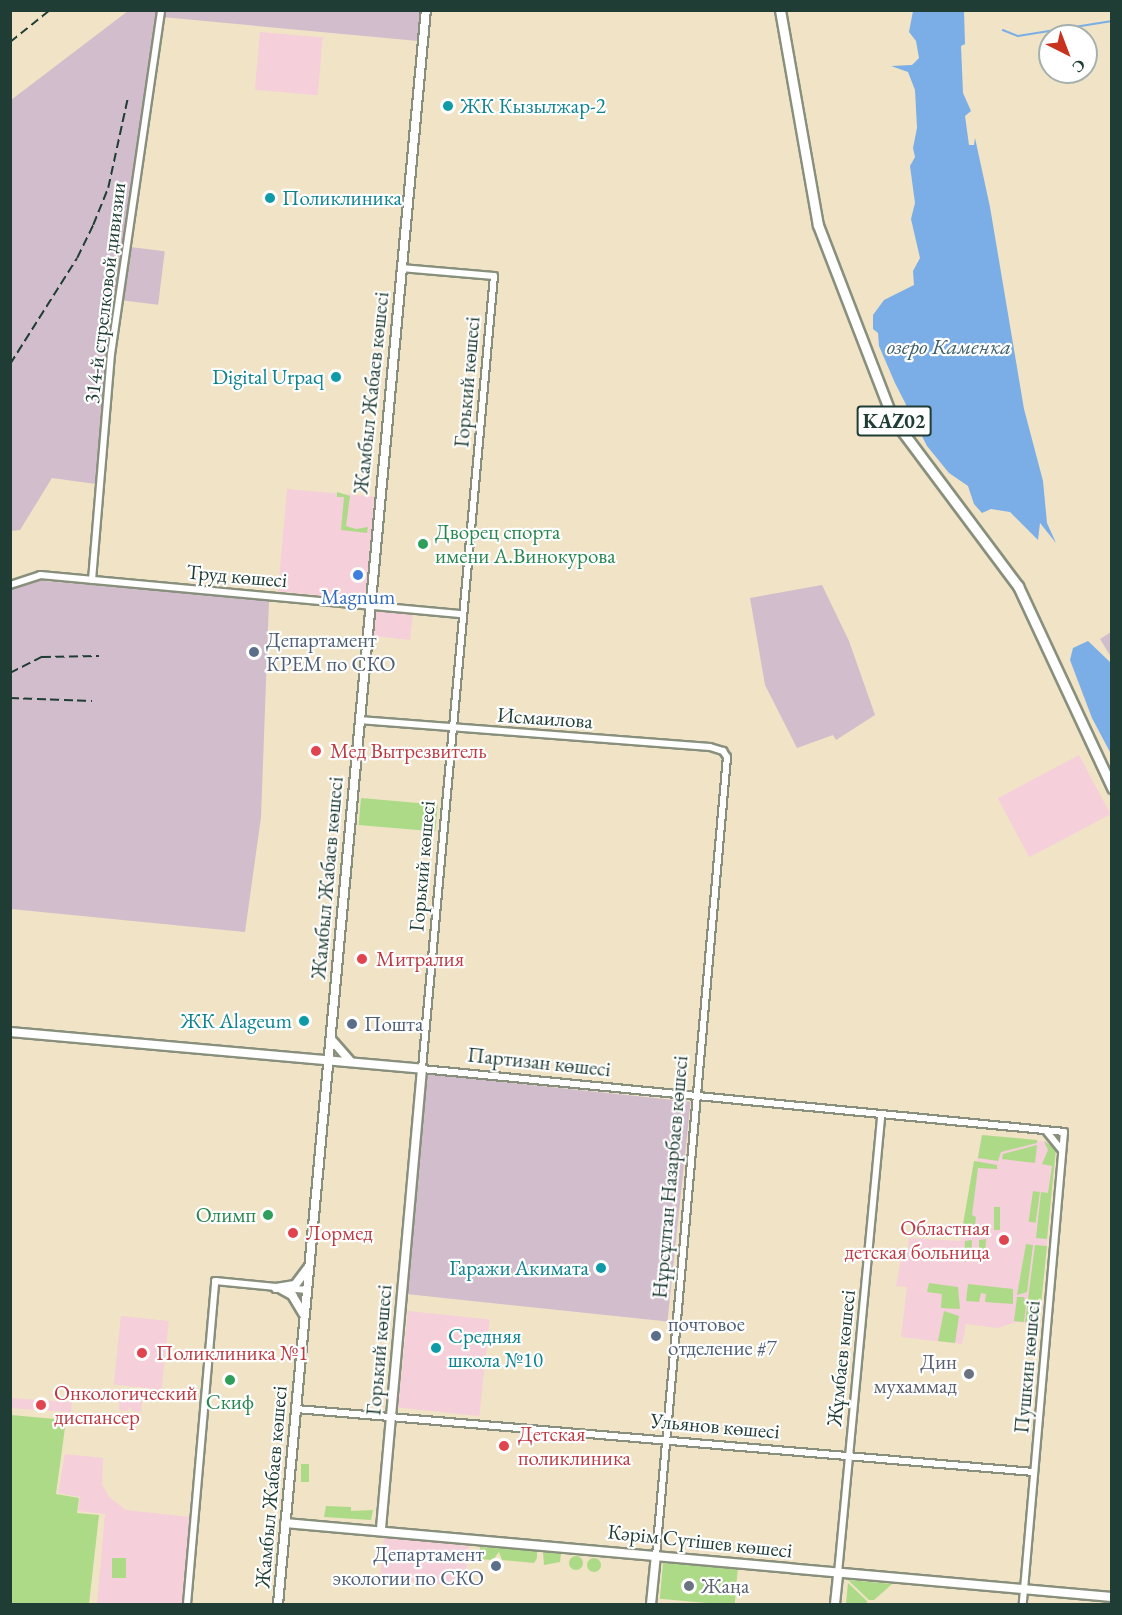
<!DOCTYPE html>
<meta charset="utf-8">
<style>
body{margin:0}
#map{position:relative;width:1122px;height:1615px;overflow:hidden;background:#f0e3c6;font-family:"EB Garamond",serif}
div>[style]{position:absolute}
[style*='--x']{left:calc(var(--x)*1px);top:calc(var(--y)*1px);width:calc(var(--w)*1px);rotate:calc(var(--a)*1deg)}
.built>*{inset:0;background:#f5cfda;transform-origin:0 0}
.industrial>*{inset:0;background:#d1bdcb;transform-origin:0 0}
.green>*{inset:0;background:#adda87;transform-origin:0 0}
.round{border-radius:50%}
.water>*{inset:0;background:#7bade7}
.stream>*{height:1.5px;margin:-0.75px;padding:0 0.75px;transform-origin:0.75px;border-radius:0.75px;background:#7bade7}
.roads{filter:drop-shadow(2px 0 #88907d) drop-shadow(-2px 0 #88907d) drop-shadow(0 2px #88907d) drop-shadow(0 -2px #88907d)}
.minor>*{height:6px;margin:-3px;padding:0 3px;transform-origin:3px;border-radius:3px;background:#fff}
.major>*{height:8px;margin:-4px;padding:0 4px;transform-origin:4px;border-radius:4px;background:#fff}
.highway>*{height:9px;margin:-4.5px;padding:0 4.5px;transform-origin:4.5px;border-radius:4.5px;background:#fff}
.rail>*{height:1.5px;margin-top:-0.75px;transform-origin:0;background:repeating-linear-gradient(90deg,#1f3d34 0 9px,transparent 0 13.5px)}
.dots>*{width:16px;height:16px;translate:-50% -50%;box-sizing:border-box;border:3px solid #fff;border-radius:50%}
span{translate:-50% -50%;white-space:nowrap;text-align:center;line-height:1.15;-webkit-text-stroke:4.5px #fff;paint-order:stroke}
.shield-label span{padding:2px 4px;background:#fff;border:2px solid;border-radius:4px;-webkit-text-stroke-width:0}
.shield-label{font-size:20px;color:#1f3d34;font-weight:700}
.culture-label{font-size:21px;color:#0d838f}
.left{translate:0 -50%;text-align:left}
.right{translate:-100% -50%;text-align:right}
.street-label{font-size:21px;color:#1f3d34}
.leisure-label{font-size:21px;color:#27864d}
.shop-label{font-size:21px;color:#366cbe}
.service-label{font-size:21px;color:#4e5e75}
.health-label{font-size:21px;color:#be3a42}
.worship-label{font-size:21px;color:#5b616d}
.water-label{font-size:22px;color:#3b5f6a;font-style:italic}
.frame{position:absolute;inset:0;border:12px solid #1f3d34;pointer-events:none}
.north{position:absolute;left:1038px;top:24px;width:60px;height:60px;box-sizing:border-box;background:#fff;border:2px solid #a5b1ae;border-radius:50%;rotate:138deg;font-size:16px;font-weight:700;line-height:24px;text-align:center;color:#1f3d34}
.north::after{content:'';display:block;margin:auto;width:21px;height:27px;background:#c8321e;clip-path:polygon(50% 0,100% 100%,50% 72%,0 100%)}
</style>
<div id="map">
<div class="built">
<div style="left:260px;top:32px;width:63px;height:58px;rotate:5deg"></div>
<div style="left:287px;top:489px;width:88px;height:103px;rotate:5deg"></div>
<div style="left:374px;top:609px;width:39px;height:27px;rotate:6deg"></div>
<div style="left:1079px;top:755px;width:67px;height:92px;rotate:62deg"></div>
<div style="clip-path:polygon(982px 1135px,1050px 1142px,1056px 1149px,1039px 1324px,1016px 1322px,998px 1328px,966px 1324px,962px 1344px,901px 1337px,907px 1287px,896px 1286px,901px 1259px,907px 1259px,909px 1238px,961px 1241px)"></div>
<div style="left:408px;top:1311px;width:82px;height:97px;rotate:6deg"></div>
<div style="left:121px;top:1316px;width:48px;height:69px;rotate:6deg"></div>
<div style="left:10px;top:1398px;width:62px;height:10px;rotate:4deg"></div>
<div style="clip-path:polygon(120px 1398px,142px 1400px,141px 1412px,132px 1411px,129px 1406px,128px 1411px,119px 1410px)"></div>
<div style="clip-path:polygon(65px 1454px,103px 1458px,102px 1484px,109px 1497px,126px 1510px,190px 1517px,183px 1604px,97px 1604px,105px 1514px,78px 1511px,80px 1497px,58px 1493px)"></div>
<div style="left:384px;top:1534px;width:85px;height:45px;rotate:5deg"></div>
</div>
<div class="industrial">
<div style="clip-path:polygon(163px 10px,420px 11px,418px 41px,162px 17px)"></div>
<div style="clip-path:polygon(128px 11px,157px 11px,108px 354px,96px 484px,52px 478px,20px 530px,11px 531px,11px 100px)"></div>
<div style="left:130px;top:247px;width:35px;height:54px;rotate:7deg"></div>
<div style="clip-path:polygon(33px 580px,269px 600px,261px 817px,245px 932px,11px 909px,10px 590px)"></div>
<div style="clip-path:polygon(822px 585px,849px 641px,875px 715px,836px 740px,833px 735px,797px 748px,765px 685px,750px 598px)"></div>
<div style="clip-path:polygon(1111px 632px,1111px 657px,1100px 639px)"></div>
<div style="left:427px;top:1074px;width:265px;height:221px;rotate:6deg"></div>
</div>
<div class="green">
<div style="clip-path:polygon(337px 492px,350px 496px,346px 526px,356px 529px,368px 527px,367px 533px,341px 530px,344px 497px,337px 497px)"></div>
<div style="left:361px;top:798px;width:77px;height:27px;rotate:5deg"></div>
<div style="clip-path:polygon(982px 1135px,1037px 1140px,1037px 1143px,1001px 1152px,998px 1161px,978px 1158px)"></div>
<div style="clip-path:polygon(1044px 1141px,1056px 1149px,1047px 1239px,1036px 1238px,1041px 1192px,1048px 1193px,1052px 1166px,1042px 1164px,1048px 1150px)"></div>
<div style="clip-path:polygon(1037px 1145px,1035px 1163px,1002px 1159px,1003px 1154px)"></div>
<div style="clip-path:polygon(974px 1161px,997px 1165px,997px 1169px,978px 1168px,972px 1215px,976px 1217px,974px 1232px,966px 1231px,963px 1224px)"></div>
<div style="left:1033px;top:1191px;width:7px;height:31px;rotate:8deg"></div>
<div style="left:994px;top:1207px;width:6px;height:23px"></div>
<div style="clip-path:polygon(986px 1239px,985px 1258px,979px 1260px,979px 1240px)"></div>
<div style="clip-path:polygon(972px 1240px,971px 1260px,964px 1262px,965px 1241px)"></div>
<div style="clip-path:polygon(1026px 1244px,1033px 1245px,1027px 1292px,1017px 1295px)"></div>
<div style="clip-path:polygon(1035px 1245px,1047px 1246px,1039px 1324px,1025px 1322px)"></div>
<div style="clip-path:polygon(929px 1283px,958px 1287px,960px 1309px,941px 1308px,942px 1294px,927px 1292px)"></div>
<div style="clip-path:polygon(968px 1284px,1013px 1289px,1013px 1304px,985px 1302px,986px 1294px,981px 1293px,979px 1302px,966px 1301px)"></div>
<div style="clip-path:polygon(1017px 1297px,1024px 1297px,1026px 1304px,1024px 1322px,1014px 1321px)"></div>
<div style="clip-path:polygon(944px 1311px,959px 1316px,955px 1343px,938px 1341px)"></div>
<div style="clip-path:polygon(11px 1415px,66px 1420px,56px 1494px,79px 1498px,77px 1513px,99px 1515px,89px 1604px,11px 1603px)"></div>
<div style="left:301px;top:1464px;width:8px;height:18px"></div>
<div style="clip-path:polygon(326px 1506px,351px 1507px,351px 1511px,373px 1510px,371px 1520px,324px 1517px)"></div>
<div style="clip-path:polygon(480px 1547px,537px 1551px,537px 1558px,534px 1563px,502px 1560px,499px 1552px,493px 1560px,479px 1559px)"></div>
<div style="clip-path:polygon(543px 1552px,561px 1554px,560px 1562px,544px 1565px)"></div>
<div class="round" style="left:569px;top:1556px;width:14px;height:14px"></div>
<div class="round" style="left:587px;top:1558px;width:14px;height:14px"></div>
<div style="left:112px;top:1558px;width:14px;height:20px"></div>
<div style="left:663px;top:1563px;width:75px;height:36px;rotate:5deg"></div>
<div style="clip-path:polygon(848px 1580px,892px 1584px,874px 1600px,869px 1600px)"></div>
<div style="clip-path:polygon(848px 1583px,867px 1601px,867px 1604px,846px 1604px)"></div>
</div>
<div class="water">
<div style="clip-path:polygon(913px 11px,964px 11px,965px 44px,961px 46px,963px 93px,971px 111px,965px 116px,969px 145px,974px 145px,975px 138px,990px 207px,1024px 409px,1043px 481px,1047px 523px,1056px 543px,1040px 523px,1038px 540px,1010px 512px,991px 509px,982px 513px,974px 504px,968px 486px,949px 473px,927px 446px,895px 383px,879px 346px,878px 333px,873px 329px,873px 315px,884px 300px,914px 285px,913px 271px,920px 258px,911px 219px,915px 203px,910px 166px,915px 157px,913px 148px,917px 128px,915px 90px,908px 72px,891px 66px,912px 65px,919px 58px,916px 41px,909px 32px)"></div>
<div style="clip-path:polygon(1088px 641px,1111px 663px,1111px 754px,1092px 718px,1070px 660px,1073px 648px)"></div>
</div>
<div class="stream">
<div style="--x:1003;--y:30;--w:16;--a:22"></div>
<div style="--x:1018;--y:36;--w:95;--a:-9.1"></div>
</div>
<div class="roads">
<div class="minor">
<div style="--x:401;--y:268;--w:93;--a:4.9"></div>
<div style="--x:494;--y:276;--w:796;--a:95.19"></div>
<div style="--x:422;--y:1069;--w:645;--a:5.6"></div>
<div style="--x:1064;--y:1132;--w:474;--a:95"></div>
<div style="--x:92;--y:580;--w:227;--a:-85.2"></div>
<div style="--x:111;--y:354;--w:348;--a:-81.7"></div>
<div style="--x:10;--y:585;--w:32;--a:-18"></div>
<div style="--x:40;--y:575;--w:424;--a:5.3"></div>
<div style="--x:359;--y:720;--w:352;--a:4.4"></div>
<div style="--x:710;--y:747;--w:14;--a:17"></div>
<div style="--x:723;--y:751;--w:7;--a:56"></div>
<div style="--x:727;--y:757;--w:801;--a:95.08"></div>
<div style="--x:1047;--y:1132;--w:22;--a:51"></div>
<div style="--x:296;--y:1409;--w:741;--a:4.88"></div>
<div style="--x:838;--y:1573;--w:460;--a:-84.6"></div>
<div style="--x:187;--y:1604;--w:324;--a:-85"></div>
<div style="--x:215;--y:1281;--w:92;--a:5.6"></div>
</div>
<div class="major">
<div style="--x:10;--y:1032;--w:414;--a:5.1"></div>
<div style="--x:422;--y:1069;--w:463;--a:95.1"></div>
<div style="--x:331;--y:1039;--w:29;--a:49"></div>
<div style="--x:276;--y:1288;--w:19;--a:-9"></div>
<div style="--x:295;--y:1285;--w:21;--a:-53"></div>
<div style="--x:281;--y:1289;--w:13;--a:29"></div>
<div style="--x:292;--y:1295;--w:23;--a:59"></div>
<div style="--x:285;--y:1523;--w:830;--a:5.11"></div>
<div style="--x:278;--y:1604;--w:1601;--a:-84.7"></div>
<div style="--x:651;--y:1604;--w:49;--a:-84.2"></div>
<div style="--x:835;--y:1604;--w:31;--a:-84"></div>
</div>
<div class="highway">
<div style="--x:780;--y:10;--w:218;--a:80"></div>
<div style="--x:818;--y:225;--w:208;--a:68.9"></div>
<div style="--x:893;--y:419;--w:209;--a:53.2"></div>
<div style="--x:1018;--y:586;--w:223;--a:65"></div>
</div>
</div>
<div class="rail">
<div style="--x:10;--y:42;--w:51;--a:-38.7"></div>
<div style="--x:10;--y:364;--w:125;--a:-57.7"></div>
<div style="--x:77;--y:258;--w:37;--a:-64"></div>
<div style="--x:93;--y:225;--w:40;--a:-68"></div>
<div style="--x:108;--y:188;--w:94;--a:-77.7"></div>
<div style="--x:10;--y:673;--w:36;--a:-27"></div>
<div style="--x:42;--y:657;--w:57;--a:-1"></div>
<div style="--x:10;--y:698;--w:82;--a:2.1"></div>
</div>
<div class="dots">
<div style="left:448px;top:106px;background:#0f9aa8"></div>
<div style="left:270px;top:198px;background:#0f9aa8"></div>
<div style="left:336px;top:377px;background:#0f9aa8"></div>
<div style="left:423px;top:544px;background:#2e9e5b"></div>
<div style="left:358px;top:575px;background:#3f7fe0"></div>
<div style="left:254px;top:652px;background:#5c6f8a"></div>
<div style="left:316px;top:751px;background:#e0444e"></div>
<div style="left:362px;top:959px;background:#e0444e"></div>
<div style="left:304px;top:1021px;background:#0f9aa8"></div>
<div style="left:352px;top:1024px;background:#5c6f8a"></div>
<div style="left:268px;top:1215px;background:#2e9e5b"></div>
<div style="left:293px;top:1233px;background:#e0444e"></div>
<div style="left:1004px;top:1240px;background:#e0444e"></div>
<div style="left:601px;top:1268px;background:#0f9aa8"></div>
<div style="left:656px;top:1336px;background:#5c6f8a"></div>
<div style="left:436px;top:1348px;background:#0f9aa8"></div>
<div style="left:142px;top:1353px;background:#e0444e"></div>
<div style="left:969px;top:1374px;background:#6b7280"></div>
<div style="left:230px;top:1380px;background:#2e9e5b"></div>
<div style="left:41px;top:1405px;background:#e0444e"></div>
<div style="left:504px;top:1446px;background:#e0444e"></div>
<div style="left:496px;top:1566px;background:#5c6f8a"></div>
<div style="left:689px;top:1586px;background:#6b7280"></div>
</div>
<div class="shield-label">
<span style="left:894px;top:421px">KAZ02</span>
</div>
<div class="culture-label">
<span class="left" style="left:460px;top:106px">ЖК Кызылжар-2</span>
<span class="left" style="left:282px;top:198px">Поликлиника</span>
<span class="right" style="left:324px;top:377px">Digital Urpaq</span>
<span class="right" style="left:292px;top:1021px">ЖК Alageum</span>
<span class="right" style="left:589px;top:1268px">Гаражи Акимата</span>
<span class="left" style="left:448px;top:1348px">Средняя<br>школа №10</span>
</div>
<div class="street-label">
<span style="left:105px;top:293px;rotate:-83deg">314-й стрелковой дивизии</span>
<span style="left:467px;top:382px;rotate:-85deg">Горький көшесі</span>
<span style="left:371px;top:393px;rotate:-84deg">Жамбыл Жабаев көшесі</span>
<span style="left:237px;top:576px;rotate:5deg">Труд көшесі</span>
<span style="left:545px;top:718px;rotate:4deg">Исмаилова</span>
<span style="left:422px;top:866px;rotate:-85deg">Горький көшесі</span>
<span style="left:327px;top:878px;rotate:-85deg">Жамбыл Жабаев көшесі</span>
<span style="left:539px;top:1062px;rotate:6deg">Партизан көшесі</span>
<span style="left:670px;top:1177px;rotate:-85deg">Нұрсұлтан Назарбаев көшесі</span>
<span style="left:379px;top:1350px;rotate:-85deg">Горький көшесі</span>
<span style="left:841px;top:1358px;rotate:-84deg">Жұмбаев көшесі</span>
<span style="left:1027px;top:1367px;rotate:-85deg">Пушкин көшесі</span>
<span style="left:715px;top:1426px;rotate:5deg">Ульянов көшесі</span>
<span style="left:271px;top:1487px;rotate:-85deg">Жамбыл Жабаев көшесі</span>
<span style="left:700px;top:1541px;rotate:6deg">Кәрім Сүтішев көшесі</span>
</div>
<div class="leisure-label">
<span class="left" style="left:435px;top:544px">Дворец спорта<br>имени А.Винокурова</span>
<span class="right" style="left:256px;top:1215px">Олимп</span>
<span style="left:230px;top:1402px">Скиф</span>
</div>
<div class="shop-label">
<span style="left:358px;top:597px">Magnum</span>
</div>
<div class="service-label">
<span class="left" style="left:266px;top:652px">Департамент<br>КРЕМ по СКО</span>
<span class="left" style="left:364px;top:1024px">Пошта</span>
<span class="left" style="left:668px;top:1336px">почтовое<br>отделение #7</span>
<span class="right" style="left:484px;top:1566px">Департамент<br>экологии по СКО</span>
</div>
<div class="health-label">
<span class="left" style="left:330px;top:751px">Мед Вытрезвитель</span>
<span class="left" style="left:376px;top:959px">Митралия</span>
<span class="right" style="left:990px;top:1240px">Областная<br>детская больница</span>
<span class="left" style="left:306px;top:1233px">Лормед</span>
<span class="left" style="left:156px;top:1353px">Поликлиника №1</span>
<span class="left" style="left:54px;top:1405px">Онкологический<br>диспансер</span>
<span class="left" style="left:518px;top:1446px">Детская<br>поликлиника</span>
</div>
<div class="worship-label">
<span class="right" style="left:957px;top:1374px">Дин<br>мухаммад</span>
<span class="left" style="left:701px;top:1586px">Жаңа</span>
</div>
<div class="water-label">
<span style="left:949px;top:347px">озеро Каменка</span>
</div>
<div class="frame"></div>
<div class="north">С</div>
</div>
